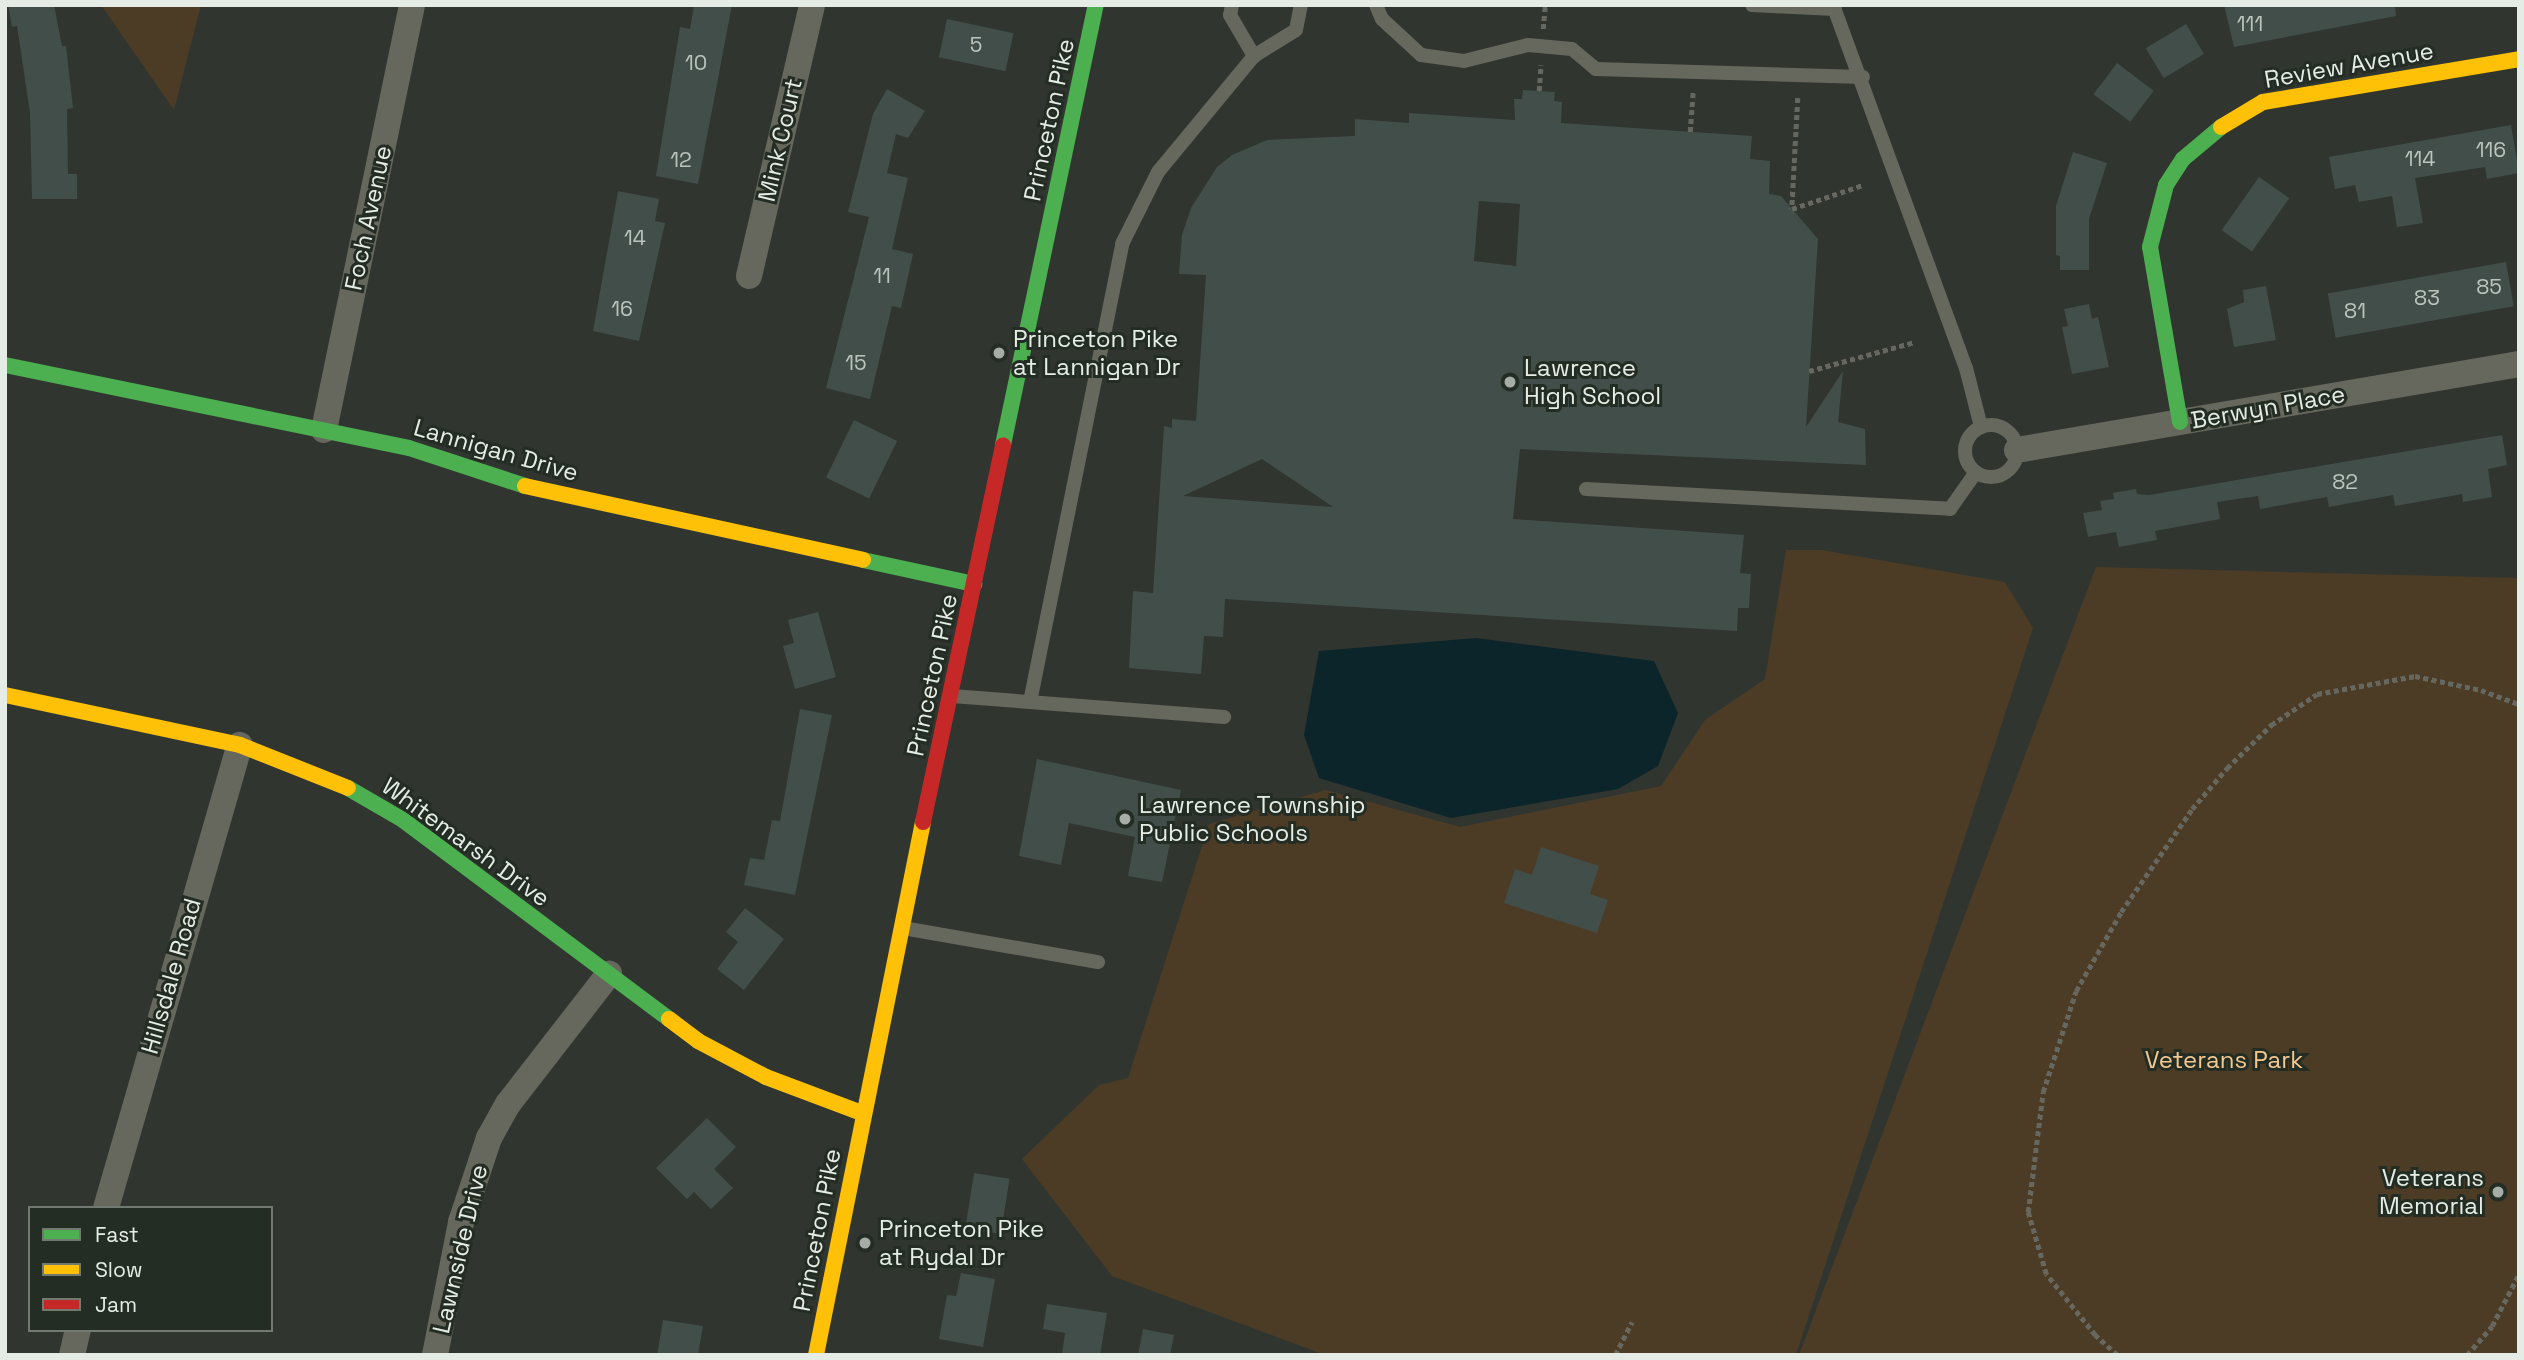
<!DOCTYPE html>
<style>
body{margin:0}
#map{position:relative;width:2524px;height:1360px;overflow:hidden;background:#303530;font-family:"Space Grotesk",sans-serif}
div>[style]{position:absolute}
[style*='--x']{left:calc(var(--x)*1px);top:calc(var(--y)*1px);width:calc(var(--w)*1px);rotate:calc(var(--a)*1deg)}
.green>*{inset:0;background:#4c3c25}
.water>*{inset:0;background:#0c252a}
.building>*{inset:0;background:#424e49;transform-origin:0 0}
.path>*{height:4.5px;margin-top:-2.25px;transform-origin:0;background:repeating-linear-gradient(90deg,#666860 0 5px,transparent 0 8.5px)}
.lane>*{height:14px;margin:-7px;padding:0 7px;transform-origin:7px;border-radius:7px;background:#66685d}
.lane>.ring{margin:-7px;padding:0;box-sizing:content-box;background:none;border:14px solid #66685d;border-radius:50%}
.street>*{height:26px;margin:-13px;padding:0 13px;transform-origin:13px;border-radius:13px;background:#66685d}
.fast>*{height:16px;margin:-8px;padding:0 8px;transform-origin:8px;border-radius:8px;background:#4caf50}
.slow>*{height:16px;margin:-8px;padding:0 8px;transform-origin:8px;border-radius:8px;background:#ffc107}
.jam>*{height:16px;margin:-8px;padding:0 8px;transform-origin:8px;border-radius:8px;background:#c62828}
.dots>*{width:19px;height:19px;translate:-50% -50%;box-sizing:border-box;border:4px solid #242d23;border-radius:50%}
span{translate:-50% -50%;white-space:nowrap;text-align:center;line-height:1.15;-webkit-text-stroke:6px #242d23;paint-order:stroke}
.number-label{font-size:21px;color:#bcc4be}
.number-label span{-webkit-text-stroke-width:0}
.street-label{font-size:24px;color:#e5ece5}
.poi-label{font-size:24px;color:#e5ece5}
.left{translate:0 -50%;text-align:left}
.right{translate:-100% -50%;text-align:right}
.park-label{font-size:24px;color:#f4c891}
.frame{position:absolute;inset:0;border:7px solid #e5ece5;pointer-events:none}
.legend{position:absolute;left:28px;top:1206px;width:245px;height:126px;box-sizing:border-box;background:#242d23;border:2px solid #717971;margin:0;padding:9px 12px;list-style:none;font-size:21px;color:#e5ece5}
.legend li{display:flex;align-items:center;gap:14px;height:35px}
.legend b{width:35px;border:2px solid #717971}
</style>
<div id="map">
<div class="green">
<div style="clip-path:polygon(101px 5px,201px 5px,174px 110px)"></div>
<div style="clip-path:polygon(1786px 550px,1822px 550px,2005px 582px,2033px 628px,1796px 1355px,1325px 1355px,1112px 1276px,1022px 1159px,1099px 1085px,1128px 1078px,1209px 824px,1326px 790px,1460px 827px,1661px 786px,1705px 720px,1765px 679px)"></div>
<div style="clip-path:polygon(2096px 567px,2519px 578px,2519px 1355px,1799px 1355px)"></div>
</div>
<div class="water">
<div style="clip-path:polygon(1476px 638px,1654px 661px,1678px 713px,1658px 766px,1618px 789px,1451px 818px,1319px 778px,1304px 735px,1319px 651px)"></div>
</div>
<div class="building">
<div style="clip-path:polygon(8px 5px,54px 5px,62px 46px,66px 46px,73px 108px,67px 109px,68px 174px,77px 174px,77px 199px,32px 199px,30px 113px,17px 26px,12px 27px)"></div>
<div style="clip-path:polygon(694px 5px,732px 5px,698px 184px,656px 176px,680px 27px,690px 29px)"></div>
<div style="clip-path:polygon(2224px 5px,2395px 5px,2396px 16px,2234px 47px)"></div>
<div style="left:947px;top:19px;width:68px;height:39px;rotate:12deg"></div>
<div style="left:2186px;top:24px;width:35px;height:47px;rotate:59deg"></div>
<div style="left:2117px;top:63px;width:46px;height:39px;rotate:37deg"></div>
<div style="clip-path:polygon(887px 89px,925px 111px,908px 138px,896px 134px,887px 173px,908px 178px,892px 249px,913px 254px,901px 308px,892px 306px,870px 399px,826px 388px,869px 217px,848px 212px,873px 114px)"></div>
<div style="clip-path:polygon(evenodd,1523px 90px,1555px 92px,1554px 101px,1562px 102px,1561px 123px,1752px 136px,1750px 159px,1770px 161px,1769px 194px,1781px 196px,1818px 239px,1806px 427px,1843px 371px,1838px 422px,1865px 429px,1866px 465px,1520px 449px,1513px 519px,1744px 535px,1740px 573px,1751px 574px,1749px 608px,1738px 608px,1737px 631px,1225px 599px,1223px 637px,1204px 636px,1201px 674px,1129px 668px,1133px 591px,1153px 593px,1164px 426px,1172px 428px,1172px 419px,1196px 421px,1206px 275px,1179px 274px,1182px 235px,1191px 208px,1217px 167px,1232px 155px,1267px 140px,1355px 136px,1355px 119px,1409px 123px,1409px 113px,1515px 120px,1514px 99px,1522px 99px,1523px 90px,1479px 201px,1520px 204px,1516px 266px,1474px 261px,1479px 201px,1523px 90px,1262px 459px,1333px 507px,1183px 496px,1262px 459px)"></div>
<div style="clip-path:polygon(2511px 125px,2519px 173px,2487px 179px,2485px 167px,2415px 178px,2423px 223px,2397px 227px,2392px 196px,2359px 202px,2355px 185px,2335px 189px,2329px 157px)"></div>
<div style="clip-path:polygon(2073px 152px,2107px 163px,2089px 219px,2089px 270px,2060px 270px,2060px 256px,2056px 255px,2056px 206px)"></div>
<div style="left:2259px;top:177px;width:37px;height:65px;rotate:35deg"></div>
<div style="clip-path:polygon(618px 191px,659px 199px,655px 221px,665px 223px,639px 341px,593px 331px)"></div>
<div style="left:2506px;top:262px;width:45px;height:181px;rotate:80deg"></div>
<div style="clip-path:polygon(2266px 286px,2276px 340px,2234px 347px,2227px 309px,2244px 302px,2243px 290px)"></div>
<div style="clip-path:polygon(2089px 304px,2092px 319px,2098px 317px,2109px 367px,2072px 374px,2062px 327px,2068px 326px,2064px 309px)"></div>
<div style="left:854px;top:420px;width:48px;height:64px;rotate:26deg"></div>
<div style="clip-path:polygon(2502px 435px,2507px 465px,2488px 469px,2492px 497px,2463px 502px,2462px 494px,2395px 506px,2393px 495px,2329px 507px,2327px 497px,2260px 509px,2258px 496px,2217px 502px,2220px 519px,2155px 531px,2157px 540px,2119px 547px,2116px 532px,2088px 537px,2083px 513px,2102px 510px,2100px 501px,2114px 499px,2113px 493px,2136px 489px,2137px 494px,2149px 495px)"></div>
<div style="clip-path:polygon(818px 612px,836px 677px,795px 689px,783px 646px,794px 643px,788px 620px)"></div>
<div style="clip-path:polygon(800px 709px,832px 715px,795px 895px,744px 885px,750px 858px,764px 860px,772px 820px,780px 821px)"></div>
<div style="clip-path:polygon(1037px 759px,1181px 790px,1162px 882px,1128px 876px,1135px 837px,1069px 823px,1061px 865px,1019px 856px)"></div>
<div style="clip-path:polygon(1541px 847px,1599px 866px,1590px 894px,1608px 900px,1597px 933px,1504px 903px,1515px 869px,1532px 875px)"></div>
<div style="clip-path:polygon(745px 908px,784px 939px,744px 990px,717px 969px,738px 942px,726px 932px)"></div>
<div style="clip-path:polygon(707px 1118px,736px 1147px,714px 1169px,733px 1188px,711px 1209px,694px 1192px,687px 1199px,656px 1168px)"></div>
<div style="left:974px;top:1173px;width:36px;height:56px;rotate:9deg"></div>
<div style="clip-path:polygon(961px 1273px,995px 1279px,983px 1347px,939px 1339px,947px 1295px,956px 1296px)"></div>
<div style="clip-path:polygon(1047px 1304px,1107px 1313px,1100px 1355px,1062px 1355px,1065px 1333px,1043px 1329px)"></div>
<div style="clip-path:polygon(663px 1320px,703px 1326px,698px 1355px,657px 1355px)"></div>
<div style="clip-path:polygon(1143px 1329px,1174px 1335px,1170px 1355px,1138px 1355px)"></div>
</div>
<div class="path">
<div style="--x:1543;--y:29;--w:24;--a:-85"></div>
<div style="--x:1539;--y:91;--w:26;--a:-86"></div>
<div style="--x:1798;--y:98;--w:111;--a:93.1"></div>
<div style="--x:1792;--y:209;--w:75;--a:-18.7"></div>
<div style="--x:1690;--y:132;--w:41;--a:-85.8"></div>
<div style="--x:1809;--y:371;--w:109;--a:-15.4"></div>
<div style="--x:1615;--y:1355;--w:37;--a:-63"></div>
<div style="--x:2117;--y:1355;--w:30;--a:-138"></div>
<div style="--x:2095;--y:1335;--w:78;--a:-128.8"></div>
<div style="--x:2046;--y:1274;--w:65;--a:-106.2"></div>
<div style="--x:2028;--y:1212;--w:121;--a:-82.9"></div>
<div style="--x:2043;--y:1092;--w:106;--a:-71.9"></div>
<div style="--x:2076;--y:991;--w:91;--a:-60.3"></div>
<div style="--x:2121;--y:912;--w:125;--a:-55.4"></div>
<div style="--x:2192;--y:809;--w:54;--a:-49.5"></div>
<div style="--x:2227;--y:768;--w:62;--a:-44.3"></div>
<div style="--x:2271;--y:725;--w:55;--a:-34"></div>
<div style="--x:2317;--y:694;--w:100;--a:-10.4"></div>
<div style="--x:2415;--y:676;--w:67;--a:12"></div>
<div style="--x:2481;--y:690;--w:40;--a:20.2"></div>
<div style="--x:2467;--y:1355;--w:38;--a:-49"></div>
<div style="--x:2492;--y:1326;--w:59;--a:-62.6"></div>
</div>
<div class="lane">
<div style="--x:1232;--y:5;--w:10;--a:101"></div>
<div style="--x:1230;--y:15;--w:48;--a:59.7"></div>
<div style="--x:1376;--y:5;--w:15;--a:67"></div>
<div style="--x:1382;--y:19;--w:53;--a:42.7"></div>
<div style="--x:1421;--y:55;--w:43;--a:7.9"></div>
<div style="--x:1464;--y:61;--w:66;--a:-14"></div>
<div style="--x:1528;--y:45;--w:44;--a:5.2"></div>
<div style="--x:1572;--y:49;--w:31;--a:40"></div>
<div style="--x:1596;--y:69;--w:267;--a:1.7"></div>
<div style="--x:1752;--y:5;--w:83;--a:2.8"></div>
<div style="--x:1833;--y:5;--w:387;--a:69.9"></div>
<div style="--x:1966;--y:368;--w:61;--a:75.7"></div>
<div class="ring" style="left:1965px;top:425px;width:38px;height:38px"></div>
<div style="--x:1586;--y:489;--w:365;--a:3.1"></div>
<div style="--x:1950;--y:509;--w:45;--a:-54.9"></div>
<div style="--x:952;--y:696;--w:273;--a:4.4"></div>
<div style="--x:1030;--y:702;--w:467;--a:-78.6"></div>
<div style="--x:1122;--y:244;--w:80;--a:-63.4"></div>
<div style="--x:1158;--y:172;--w:151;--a:-50.4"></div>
<div style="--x:1254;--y:56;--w:49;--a:-31.8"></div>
<div style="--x:1296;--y:30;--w:25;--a:-79"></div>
<div style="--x:903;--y:928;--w:198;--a:9.9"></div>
</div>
<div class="street">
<div style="--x:749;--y:276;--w:278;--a:-76.9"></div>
<div style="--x:324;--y:430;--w:434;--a:-78.3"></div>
<div style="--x:2017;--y:450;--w:509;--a:-9.72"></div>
<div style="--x:106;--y:1208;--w:482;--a:-73.9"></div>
<div style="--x:72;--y:1355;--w:26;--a:-77"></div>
<div style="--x:435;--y:1355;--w:136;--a:-78.9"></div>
<div style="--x:461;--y:1222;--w:89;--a:-71.6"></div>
<div style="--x:489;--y:1138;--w:39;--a:-61"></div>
<div style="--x:508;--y:1104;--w:165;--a:-52.2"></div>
</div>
<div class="fast">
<div style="--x:5;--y:365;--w:412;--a:11.6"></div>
<div style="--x:409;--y:448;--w:122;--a:18.1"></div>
<div style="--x:2180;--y:422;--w:178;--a:-99.7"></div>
<div style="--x:2150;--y:247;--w:64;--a:-75.5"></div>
<div style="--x:2166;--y:185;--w:31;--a:-57"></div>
<div style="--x:2183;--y:159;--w:50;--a:-40.1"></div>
<div style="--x:1003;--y:445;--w:450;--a:-78.1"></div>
<div style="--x:863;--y:560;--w:114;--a:12.2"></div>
<div style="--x:348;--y:788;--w:64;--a:30.2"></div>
<div style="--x:403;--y:820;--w:332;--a:36.8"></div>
</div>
<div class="slow">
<div style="--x:2221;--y:127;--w:49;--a:-30.8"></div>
<div style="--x:2263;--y:102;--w:260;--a:-9.5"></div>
<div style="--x:525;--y:486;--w:346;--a:12.3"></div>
<div style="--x:5;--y:695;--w:240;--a:12"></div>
<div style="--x:240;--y:745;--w:116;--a:21.7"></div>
<div style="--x:669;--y:1019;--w:36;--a:37"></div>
<div style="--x:698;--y:1041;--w:77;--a:27.9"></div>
<div style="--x:766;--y:1077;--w:103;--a:20.6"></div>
<div style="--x:816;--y:1355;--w:544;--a:-78.65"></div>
</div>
<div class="jam">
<div style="--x:923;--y:822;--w:385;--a:-78"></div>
</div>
<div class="dots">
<div style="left:999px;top:353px;background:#a6aca6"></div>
<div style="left:1510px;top:382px;background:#a6aca6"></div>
<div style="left:1125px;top:819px;background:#a6aca6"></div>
<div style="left:2498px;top:1192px;background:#a6aca6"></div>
<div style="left:865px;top:1243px;background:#a6aca6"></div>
</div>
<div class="number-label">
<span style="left:2250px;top:24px">111</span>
<span style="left:976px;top:45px">5</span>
<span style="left:696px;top:63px">10</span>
<span style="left:2491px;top:150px">116</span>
<span style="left:2420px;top:159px">114</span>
<span style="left:681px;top:160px">12</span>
<span style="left:635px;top:238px">14</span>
<span style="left:882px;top:276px">11</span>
<span style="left:2489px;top:287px">85</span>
<span style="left:2427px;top:298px">83</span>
<span style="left:622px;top:309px">16</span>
<span style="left:2355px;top:311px">81</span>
<span style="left:856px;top:363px">15</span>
<span style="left:2345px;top:482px">82</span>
</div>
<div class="street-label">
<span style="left:2349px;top:65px;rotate:-10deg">Review Avenue</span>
<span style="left:1049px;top:120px;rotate:-78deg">Princeton Pike</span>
<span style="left:780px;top:140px;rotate:-77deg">Mink Court</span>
<span style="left:368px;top:218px;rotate:-78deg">Foch Avenue</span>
<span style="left:2268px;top:407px;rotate:-10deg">Berwyn Place</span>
<span style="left:496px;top:450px;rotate:16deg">Lannigan Drive</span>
<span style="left:932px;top:675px;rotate:-78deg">Princeton Pike</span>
<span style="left:466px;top:842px;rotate:36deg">Whitemarsh Drive</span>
<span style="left:171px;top:976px;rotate:-74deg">Hillsdale Road</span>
<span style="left:817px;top:1230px;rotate:-79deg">Princeton Pike</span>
<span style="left:460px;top:1249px;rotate:-77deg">Lawnside Drive</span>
</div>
<div class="poi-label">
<span class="left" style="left:1013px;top:353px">Princeton Pike<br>at Lannigan Dr</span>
<span class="left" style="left:1524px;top:382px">Lawrence<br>High School</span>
<span class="left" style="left:1139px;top:819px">Lawrence Township<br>Public Schools</span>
<span class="right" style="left:2484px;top:1192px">Veterans<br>Memorial</span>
<span class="left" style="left:879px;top:1243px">Princeton Pike<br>at Rydal Dr</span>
</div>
<div class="park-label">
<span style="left:2224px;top:1060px">Veterans Park</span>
</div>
<div class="frame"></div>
<ul class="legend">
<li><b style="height:9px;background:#4caf50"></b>Fast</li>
<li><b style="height:9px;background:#ffc107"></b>Slow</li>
<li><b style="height:9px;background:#c62828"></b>Jam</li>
</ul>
</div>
